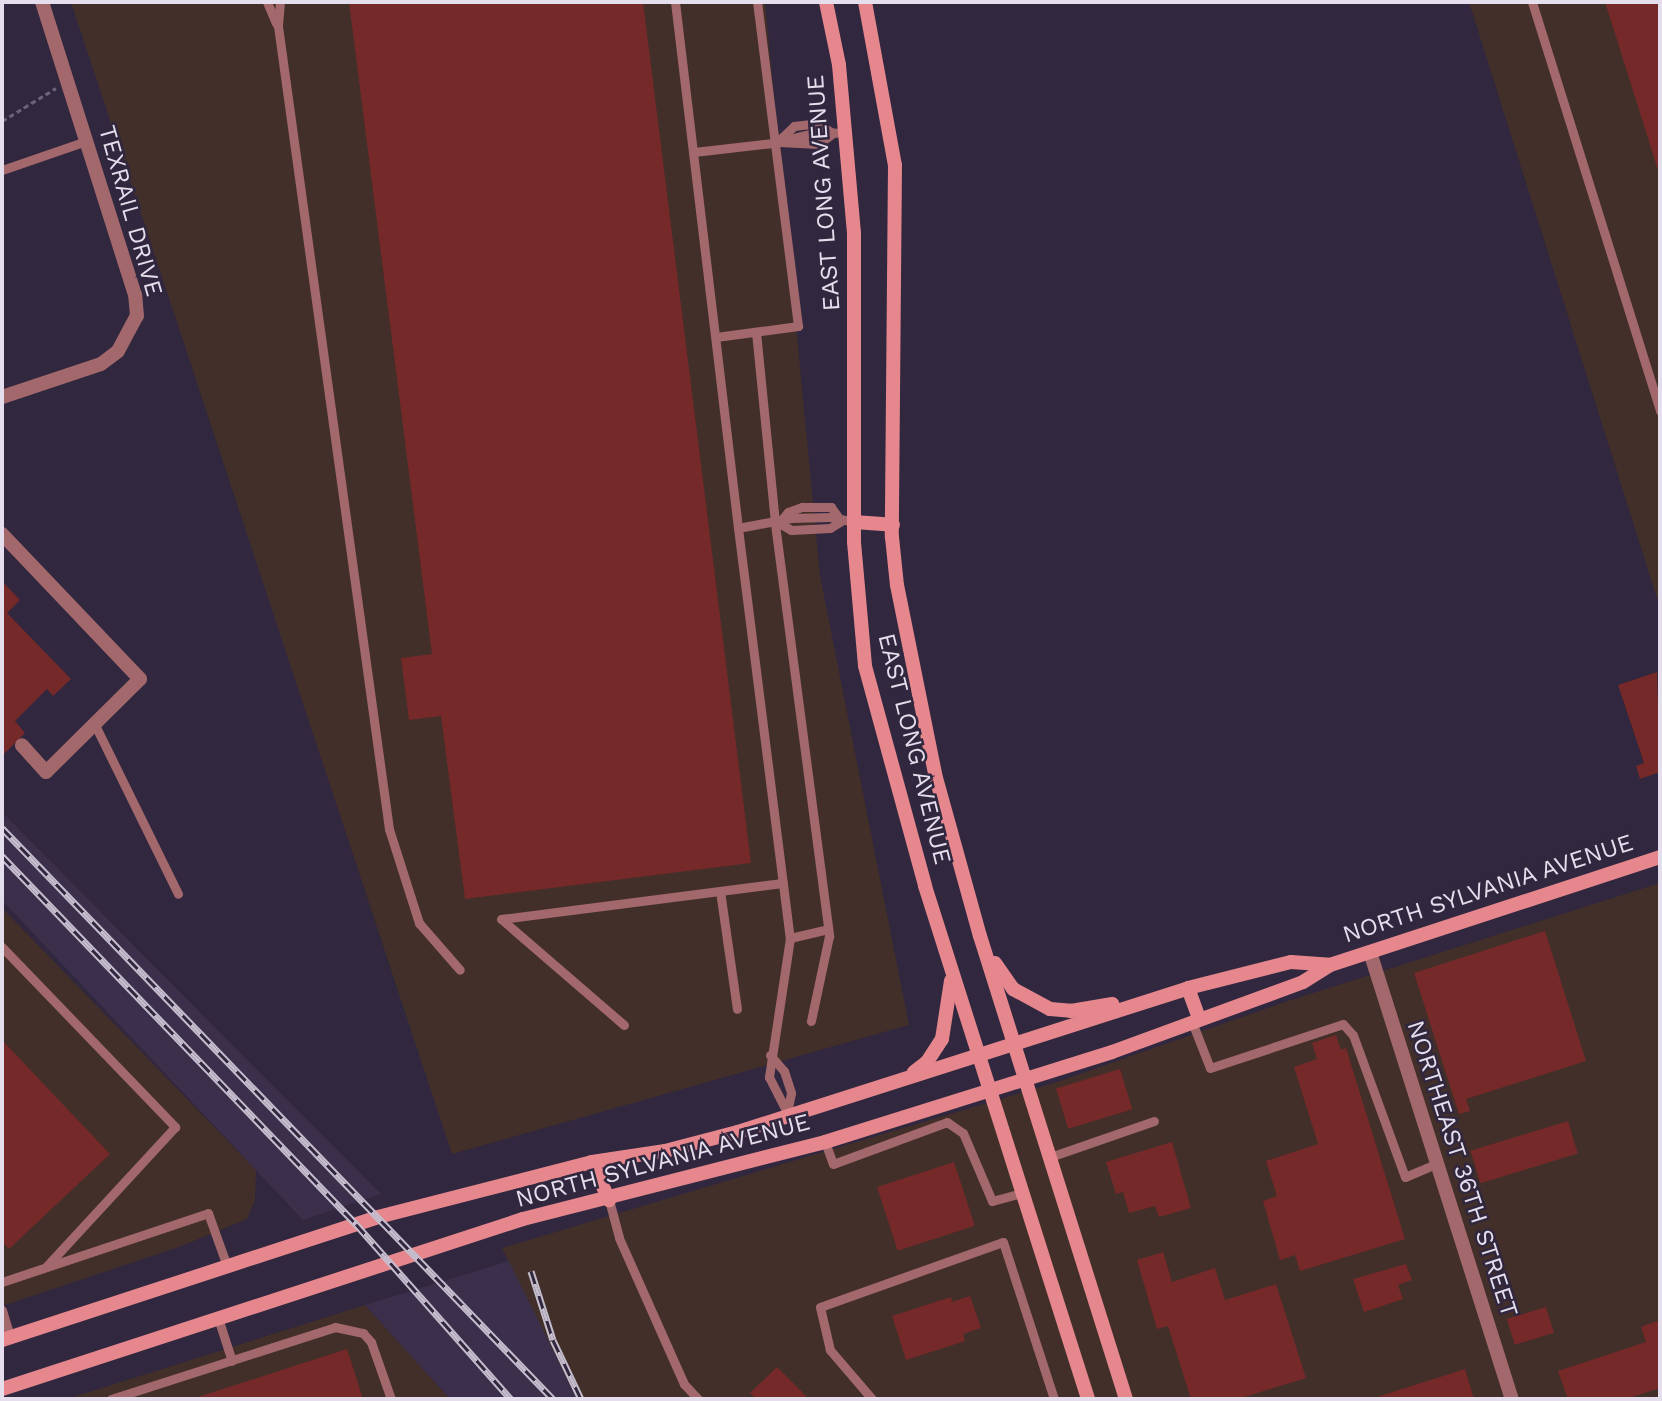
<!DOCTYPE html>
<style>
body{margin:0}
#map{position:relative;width:1662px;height:1401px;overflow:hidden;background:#31273e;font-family:"Work Sans",sans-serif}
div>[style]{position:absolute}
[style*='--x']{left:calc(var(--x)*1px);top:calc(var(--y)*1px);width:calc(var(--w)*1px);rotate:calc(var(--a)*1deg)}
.industrial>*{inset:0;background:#422f2a}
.built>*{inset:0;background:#3b2f4b}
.building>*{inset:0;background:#752928;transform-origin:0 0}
.path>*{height:2.5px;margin-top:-1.25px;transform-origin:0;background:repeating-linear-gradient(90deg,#6c6377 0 5px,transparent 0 8.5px)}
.lane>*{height:9px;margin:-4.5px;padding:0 4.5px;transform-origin:4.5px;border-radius:4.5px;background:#a2686b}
.street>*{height:14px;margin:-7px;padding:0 7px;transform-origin:7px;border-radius:7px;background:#a2686b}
.secondary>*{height:14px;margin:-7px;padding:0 7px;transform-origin:7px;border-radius:7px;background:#e5878d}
.rail>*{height:7px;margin-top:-3.5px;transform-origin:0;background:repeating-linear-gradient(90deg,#31273e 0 13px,#c4bdcd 0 26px);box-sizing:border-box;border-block:2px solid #c4bdcd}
span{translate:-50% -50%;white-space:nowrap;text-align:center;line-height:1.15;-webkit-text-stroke:5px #31273e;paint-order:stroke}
.street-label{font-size:24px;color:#e5dfed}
.frame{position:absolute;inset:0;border:4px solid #e5dfed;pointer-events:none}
</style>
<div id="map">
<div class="industrial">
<div style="clip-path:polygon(71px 2px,765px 2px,820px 576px,909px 1025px,452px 1154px)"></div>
<div style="clip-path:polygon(1469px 2px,1660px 2px,1660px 608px)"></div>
<div style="clip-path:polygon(1660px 883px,1660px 1399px,577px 1399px,502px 1248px,1057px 1082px,1288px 1001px)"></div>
<div style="clip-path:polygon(2px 908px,256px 1170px,255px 1200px,247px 1219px,179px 1247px,2px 1306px)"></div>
<div style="clip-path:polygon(365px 1305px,450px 1399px,67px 1399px)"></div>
</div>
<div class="built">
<div style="clip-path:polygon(2px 812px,138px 950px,381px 1194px,303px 1220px,2px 900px)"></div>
<div style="clip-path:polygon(509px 1261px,577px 1399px,450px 1399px,365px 1305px)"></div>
</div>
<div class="building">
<div style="clip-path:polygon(349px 2px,643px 2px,751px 863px,465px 899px,441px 716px,409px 720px,401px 658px,432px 654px)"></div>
<div style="clip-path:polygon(1605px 2px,1660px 2px,1660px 169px,1658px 170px)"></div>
<div style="clip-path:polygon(2px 581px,20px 600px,7px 613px,71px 679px,53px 696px,47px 689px,15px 721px,25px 733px,2px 756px)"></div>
<div style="clip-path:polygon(1657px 672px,1660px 772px,1640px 779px,1636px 766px,1644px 763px,1618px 685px)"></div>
<div style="clip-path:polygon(1545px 931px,1586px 1061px,1466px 1099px,1470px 1111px,1459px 1114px,1414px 973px)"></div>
<div style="clip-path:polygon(1336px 1035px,1341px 1050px,1346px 1048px,1405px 1239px,1300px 1271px,1295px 1255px,1280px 1260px,1263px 1201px,1277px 1196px,1266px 1161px,1318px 1144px,1294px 1067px,1317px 1059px,1312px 1043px)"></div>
<div style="clip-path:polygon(2px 1040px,110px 1154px,9px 1249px,2px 1241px)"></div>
<div style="left:1120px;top:1069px;width:42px;height:67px;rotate:73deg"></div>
<div style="left:1568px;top:1121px;width:34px;height:102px;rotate:73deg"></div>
<div style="clip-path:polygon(1172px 1142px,1191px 1208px,1159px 1217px,1155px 1206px,1129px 1213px,1123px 1192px,1116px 1194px,1106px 1162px)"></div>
<div style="left:954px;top:1162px;width:67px;height:81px;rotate:72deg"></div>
<div style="clip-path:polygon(1163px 1252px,1172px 1282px,1215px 1268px,1225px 1300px,1276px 1284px,1306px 1378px,1238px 1399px,1191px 1399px,1168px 1326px,1157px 1329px,1137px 1260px)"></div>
<div style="clip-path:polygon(1406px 1264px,1412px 1280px,1398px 1285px,1403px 1299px,1364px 1312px,1353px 1279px)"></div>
<div style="clip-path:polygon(970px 1296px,981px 1328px,963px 1334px,965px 1341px,906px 1360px,892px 1316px,951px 1297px,952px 1302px)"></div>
<div style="left:1546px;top:1307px;width:27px;height:41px;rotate:73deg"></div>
<div style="clip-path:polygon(1660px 1320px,1660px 1388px,1626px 1399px,1568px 1399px,1558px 1371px,1646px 1342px,1641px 1327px)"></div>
<div style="clip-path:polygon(347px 1349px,363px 1399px,199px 1399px,198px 1397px)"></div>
<div style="clip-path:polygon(777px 1367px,809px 1399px,756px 1399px,750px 1393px)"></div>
<div style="clip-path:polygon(1465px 1369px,1474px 1399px,1377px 1399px,1377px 1397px)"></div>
</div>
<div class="path">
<div style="--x:2;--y:121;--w:63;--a:-31.4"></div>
</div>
<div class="lane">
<div style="--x:267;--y:2;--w:23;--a:67"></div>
<div style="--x:280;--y:2;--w:24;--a:95"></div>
<div style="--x:278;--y:26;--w:811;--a:82.13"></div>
<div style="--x:389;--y:829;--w:99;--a:72.3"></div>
<div style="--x:419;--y:923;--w:62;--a:48.9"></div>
<div style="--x:675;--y:2;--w:530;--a:83.17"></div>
<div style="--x:738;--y:528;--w:54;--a:-10.7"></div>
<div style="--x:791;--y:518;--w:40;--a:-1.4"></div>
<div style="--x:831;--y:517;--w:24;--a:12"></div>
<div style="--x:1532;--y:2;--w:429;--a:72.6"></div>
<div style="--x:778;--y:141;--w:22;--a:-43"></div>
<div style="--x:794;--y:126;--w:23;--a:-7"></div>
<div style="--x:817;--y:123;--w:17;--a:33"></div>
<div style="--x:779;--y:142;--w:39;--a:3"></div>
<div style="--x:818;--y:144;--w:19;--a:-36"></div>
<div style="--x:694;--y:152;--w:80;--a:-6.5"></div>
<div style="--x:773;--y:143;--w:45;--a:-14"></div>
<div style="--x:817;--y:132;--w:28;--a:2"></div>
<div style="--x:2;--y:170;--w:89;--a:-19"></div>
<div style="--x:756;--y:332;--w:193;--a:84.3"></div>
<div style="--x:775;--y:524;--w:416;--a:82.5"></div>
<div style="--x:829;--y:936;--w:87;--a:102"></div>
<div style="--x:716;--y:337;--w:83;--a:-7.6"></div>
<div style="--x:798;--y:326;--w:327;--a:-97.2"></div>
<div style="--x:779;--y:523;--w:14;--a:-51"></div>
<div style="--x:788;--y:512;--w:15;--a:-20"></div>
<div style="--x:802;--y:507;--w:29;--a:0"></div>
<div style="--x:831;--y:507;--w:16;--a:55"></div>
<div style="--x:779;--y:523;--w:14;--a:30"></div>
<div style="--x:791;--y:530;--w:39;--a:-3"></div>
<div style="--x:830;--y:528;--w:13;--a:-32"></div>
<div style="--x:738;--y:528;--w:413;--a:82.8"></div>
<div style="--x:790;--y:938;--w:141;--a:98.6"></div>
<div style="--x:769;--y:1077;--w:44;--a:62.9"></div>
<div style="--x:95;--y:725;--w:188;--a:63.8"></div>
<div style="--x:720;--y:891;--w:119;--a:81.8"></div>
<div style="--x:790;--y:938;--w:39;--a:-13"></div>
<div style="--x:2;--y:947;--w:250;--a:46.1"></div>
<div style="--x:175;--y:1127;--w:190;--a:132.7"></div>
<div style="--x:1192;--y:1022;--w:49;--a:68.6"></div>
<div style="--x:1210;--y:1068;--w:140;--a:-18.3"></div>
<div style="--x:1343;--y:1024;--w:15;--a:48"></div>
<div style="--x:1353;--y:1035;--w:151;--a:69.9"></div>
<div style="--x:1405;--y:1177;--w:33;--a:-23"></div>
<div style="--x:624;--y:1025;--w:162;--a:-139.2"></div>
<div style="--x:501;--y:919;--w:284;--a:-7.3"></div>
<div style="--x:770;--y:1055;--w:21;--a:49"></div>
<div style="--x:784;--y:1071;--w:23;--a:72"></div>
<div style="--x:791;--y:1093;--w:16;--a:101"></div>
<div style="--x:825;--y:1142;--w:23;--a:70"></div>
<div style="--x:833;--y:1164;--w:121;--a:-20.2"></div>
<div style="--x:947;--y:1122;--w:19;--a:35"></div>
<div style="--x:963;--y:1133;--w:74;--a:66.9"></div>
<div style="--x:992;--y:1201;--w:30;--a:-15"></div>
<div style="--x:1050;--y:1157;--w:110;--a:-19.1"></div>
<div style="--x:609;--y:1200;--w:39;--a:75"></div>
<div style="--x:619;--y:1238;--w:160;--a:66"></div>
<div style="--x:684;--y:1384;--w:21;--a:47"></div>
<div style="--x:2;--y:1282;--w:217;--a:-18.5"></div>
<div style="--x:208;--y:1213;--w:56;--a:70.3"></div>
<div style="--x:2;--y:1310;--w:28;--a:73"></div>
<div style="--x:218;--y:1318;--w:45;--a:72"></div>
<div style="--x:111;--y:1399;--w:235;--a:-17.8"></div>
<div style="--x:335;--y:1327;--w:29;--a:12"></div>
<div style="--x:363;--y:1333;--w:12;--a:48"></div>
<div style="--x:371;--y:1342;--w:60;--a:70.7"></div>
<div style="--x:872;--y:1399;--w:65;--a:-130.6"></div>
<div style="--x:830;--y:1350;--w:44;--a:-103.1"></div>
<div style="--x:820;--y:1307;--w:194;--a:-19.6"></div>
<div style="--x:1003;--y:1242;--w:165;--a:72"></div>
</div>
<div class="street">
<div style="--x:2;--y:397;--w:104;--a:-18.4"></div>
<div style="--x:101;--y:364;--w:21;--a:-37"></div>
<div style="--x:118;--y:351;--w:40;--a:-62"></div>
<div style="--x:137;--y:316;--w:21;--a:-95"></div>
<div style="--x:135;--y:295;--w:307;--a:-107.6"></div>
<div style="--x:2;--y:534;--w:200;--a:46.4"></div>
<div style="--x:140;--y:679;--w:132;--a:135.3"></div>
<div style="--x:46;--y:772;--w:36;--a:-132"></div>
<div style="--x:1370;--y:952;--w:469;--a:72.4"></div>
</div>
<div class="secondary">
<div style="--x:826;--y:2;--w:64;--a:78.3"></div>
<div style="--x:839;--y:65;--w:169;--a:84.9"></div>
<div style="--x:854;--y:233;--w:309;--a:90"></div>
<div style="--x:854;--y:542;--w:124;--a:84.9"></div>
<div style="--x:865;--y:666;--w:228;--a:74.7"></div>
<div style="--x:925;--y:886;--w:538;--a:72.37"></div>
<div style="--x:865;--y:2;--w:166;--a:79.6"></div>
<div style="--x:895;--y:165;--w:372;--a:90.5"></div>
<div style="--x:892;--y:537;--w:48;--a:84.1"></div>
<div style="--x:897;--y:585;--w:193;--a:78.6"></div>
<div style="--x:935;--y:774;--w:168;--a:74.5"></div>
<div style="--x:980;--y:936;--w:485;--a:72.5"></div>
<div style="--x:854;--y:522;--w:39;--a:4"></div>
<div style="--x:995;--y:963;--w:32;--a:55"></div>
<div style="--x:1013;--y:989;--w:42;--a:28.4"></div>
<div style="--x:1050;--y:1009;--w:21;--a:5"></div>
<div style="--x:1071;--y:1011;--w:42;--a:-9.7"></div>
<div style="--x:1188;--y:988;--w:33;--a:70"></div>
<div style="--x:914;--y:1072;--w:16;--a:-38"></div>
<div style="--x:927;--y:1062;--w:27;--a:-57"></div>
<div style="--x:942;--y:1039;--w:59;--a:-81.2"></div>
<div style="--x:592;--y:1162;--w:42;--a:65.9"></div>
<div style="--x:2;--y:1340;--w:396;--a:-18.1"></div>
<div style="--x:378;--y:1217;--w:221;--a:-14.4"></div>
<div style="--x:592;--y:1162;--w:74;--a:-8.6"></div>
<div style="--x:665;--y:1151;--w:75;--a:-14.6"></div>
<div style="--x:738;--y:1132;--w:472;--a:-17.7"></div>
<div style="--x:1188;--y:988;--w:106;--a:-14.2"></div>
<div style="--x:1291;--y:962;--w:39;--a:4"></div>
<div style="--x:2;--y:1389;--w:548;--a:-18.07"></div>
<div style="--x:523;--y:1219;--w:312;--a:-14.3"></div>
<div style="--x:825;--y:1142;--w:301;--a:-17.4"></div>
<div style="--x:1112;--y:1052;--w:203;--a:-20.1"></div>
<div style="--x:1303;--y:982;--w:32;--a:-32"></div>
<div style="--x:1330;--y:965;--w:347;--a:-18.1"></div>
</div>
<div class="rail">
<div style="--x:2;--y:828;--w:793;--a:46.02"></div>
<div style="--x:2;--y:856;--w:511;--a:46.11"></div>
<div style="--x:356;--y:1224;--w:234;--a:48.5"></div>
<div style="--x:531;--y:1271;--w:72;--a:72.3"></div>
<div style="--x:553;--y:1340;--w:65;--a:64.6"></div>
</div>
<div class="street-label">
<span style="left:824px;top:193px;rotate:-94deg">EAST LONG AVENUE</span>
<span style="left:130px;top:211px;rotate:74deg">TEXRAIL DRIVE</span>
<span style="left:914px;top:749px;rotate:76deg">EAST LONG AVENUE</span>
<span style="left:1488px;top:889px;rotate:-18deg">NORTH SYLVANIA AVENUE</span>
<span style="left:663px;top:1161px;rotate:-15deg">NORTH SYLVANIA AVENUE</span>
<span style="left:1462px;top:1169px;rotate:72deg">NORTHEAST 36TH STREET</span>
</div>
<div class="frame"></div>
</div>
